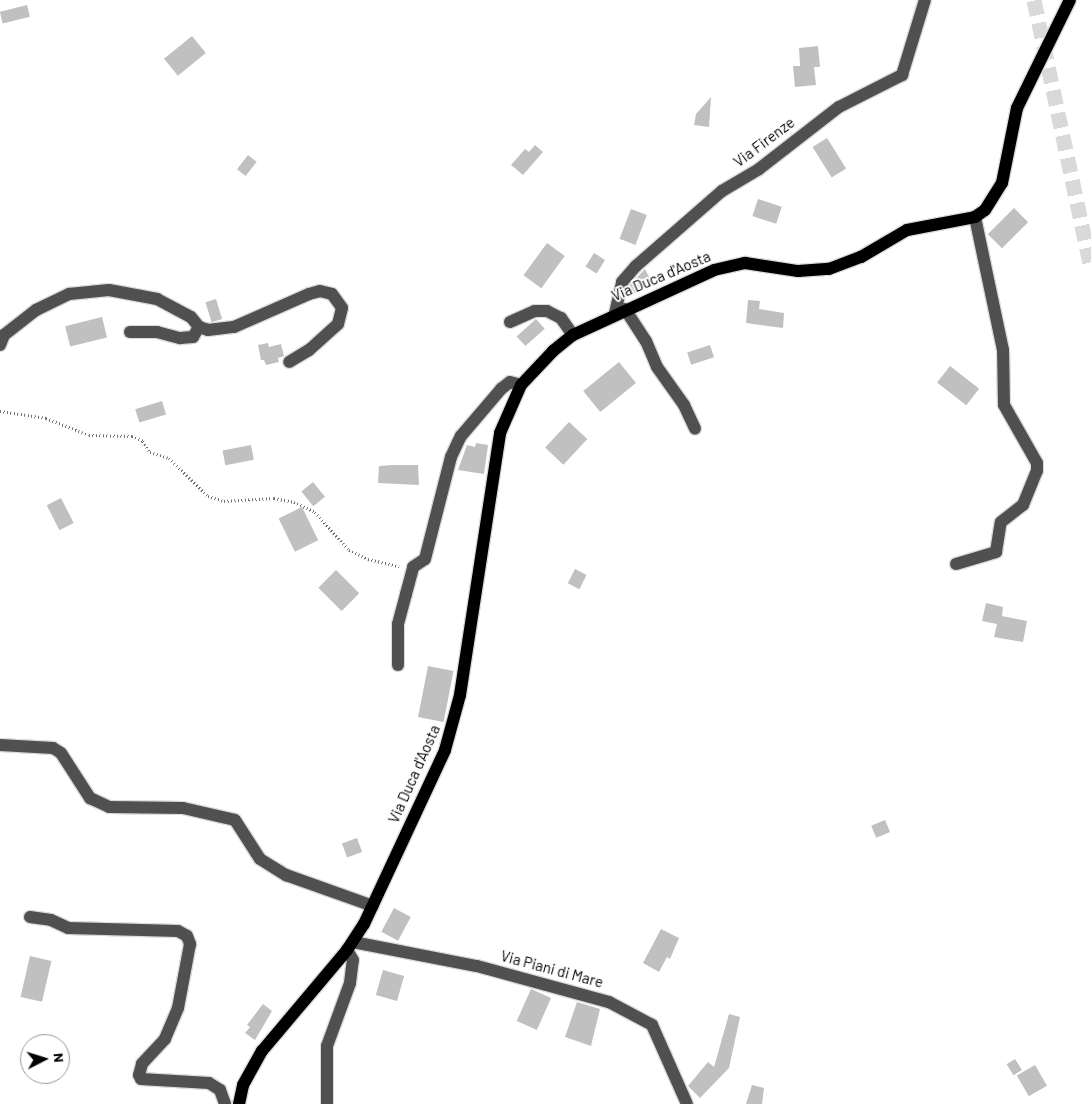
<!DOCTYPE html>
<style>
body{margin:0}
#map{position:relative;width:1091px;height:1104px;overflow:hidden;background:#fff;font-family:Barlow,sans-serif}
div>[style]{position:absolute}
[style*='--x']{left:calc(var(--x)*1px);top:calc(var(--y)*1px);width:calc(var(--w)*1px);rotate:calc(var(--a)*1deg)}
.building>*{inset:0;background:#c0c0c0;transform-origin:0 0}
.highway-tunnel>*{height:15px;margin-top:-7.5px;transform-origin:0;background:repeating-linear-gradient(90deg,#d9d9d9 0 15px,transparent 0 23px)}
.path>*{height:2.5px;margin-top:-1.25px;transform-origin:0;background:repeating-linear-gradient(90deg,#727272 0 1px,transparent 0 3.5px)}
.roads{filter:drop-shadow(1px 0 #dbdbdb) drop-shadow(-1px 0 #dbdbdb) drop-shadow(0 1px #dbdbdb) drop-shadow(0 -1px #dbdbdb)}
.minor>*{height:12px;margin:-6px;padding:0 6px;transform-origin:6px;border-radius:6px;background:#505050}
.major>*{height:12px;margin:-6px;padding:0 6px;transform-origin:6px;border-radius:6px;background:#000}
span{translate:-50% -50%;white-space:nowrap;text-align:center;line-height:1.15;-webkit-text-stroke:4px #fff;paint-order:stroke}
.street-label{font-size:15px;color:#000}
.north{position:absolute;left:20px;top:1034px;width:50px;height:50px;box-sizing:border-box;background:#fff;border:1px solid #999;border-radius:50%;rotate:85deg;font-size:14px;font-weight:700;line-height:20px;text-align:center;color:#000}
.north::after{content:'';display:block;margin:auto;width:18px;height:22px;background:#000;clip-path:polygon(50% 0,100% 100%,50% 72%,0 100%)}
</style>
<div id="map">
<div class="building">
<div style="left:27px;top:5px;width:12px;height:28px;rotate:76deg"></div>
<div style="left:192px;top:36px;width:22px;height:36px;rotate:51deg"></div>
<div style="clip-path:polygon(818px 46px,820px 67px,814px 67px,816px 85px,795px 87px,793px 66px,800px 66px,799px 48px)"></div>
<div style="clip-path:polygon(711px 97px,709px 127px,694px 125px,696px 114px)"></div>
<div style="left:827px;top:138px;width:36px;height:17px;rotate:58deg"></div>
<div style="clip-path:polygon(535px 145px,543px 152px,523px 175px,511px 165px,525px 149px,529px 152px)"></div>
<div style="left:248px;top:155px;width:11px;height:18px;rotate:38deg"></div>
<div style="left:758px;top:199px;width:25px;height:18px;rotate:18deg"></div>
<div style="left:1014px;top:208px;width:20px;height:37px;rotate:45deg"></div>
<div style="left:631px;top:209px;width:17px;height:32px;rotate:21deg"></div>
<div style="left:547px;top:243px;width:22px;height:40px;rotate:36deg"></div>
<div style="left:594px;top:253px;width:13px;height:16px;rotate:32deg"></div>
<div style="clip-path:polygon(645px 269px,653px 285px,631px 295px,629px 286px)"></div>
<div style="left:216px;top:299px;width:21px;height:11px;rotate:73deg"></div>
<div style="clip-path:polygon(748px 300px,760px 301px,759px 309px,784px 313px,783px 328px,746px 323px)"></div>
<div style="left:102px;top:317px;width:21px;height:38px;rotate:76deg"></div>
<div style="left:536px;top:319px;width:13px;height:26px;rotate:48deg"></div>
<div style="clip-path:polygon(268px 343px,269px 347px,281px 344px,284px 356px,278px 358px,279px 362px,266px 365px,264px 360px,261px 360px,258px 345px)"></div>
<div style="left:710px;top:345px;width:13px;height:24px;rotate:72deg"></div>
<div style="left:619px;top:362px;width:27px;height:46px;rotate:51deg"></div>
<div style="left:950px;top:366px;width:37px;height:21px;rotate:38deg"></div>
<div style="left:162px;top:401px;width:14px;height:28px;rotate:73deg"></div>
<div style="left:569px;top:422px;width:25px;height:35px;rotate:43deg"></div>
<div style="clip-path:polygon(476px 443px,488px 445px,484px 474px,458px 470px,467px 445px,475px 447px)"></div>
<div style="left:251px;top:445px;width:15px;height:29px;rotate:79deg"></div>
<div style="clip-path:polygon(392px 465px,418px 465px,419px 485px,378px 483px,379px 466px)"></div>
<div style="left:313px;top:482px;width:19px;height:15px;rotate:51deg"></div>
<div style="left:61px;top:498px;width:28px;height:16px;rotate:63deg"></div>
<div style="left:302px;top:507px;width:37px;height:26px;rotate:64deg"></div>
<div style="left:575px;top:569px;width:13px;height:16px;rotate:27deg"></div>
<div style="left:336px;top:570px;width:33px;height:25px;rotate:45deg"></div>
<div style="clip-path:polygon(986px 603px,1003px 607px,1002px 616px,1027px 621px,1023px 642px,994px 637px,997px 624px,982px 621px)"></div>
<div style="left:428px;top:666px;width:26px;height:52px;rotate:11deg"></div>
<div style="left:885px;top:820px;width:13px;height:15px;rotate:67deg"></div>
<div style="left:357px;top:838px;width:15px;height:16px;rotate:70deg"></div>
<div style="left:394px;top:908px;width:19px;height:27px;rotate:28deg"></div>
<div style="clip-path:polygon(661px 929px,679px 938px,670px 959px,667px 957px,659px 972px,643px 963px)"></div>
<div style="left:30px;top:956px;width:22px;height:42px;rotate:13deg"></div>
<div style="left:383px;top:970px;width:22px;height:26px;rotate:16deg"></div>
<div style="left:531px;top:989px;width:22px;height:35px;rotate:24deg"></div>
<div style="clip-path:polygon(577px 1002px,600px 1009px,591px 1046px,565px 1037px)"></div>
<div style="clip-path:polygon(263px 1004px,272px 1011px,255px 1040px,245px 1033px,250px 1027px,247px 1025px)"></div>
<div style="clip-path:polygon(729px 1014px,740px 1017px,729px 1068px,700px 1098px,688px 1086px,708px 1062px,714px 1067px)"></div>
<div style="left:1015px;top:1059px;width:13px;height:10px;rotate:58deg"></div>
<div style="left:1035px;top:1065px;width:24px;height:21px;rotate:60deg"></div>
<div style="clip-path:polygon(752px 1085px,764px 1088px,762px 1104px,746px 1104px)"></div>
</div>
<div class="highway-tunnel">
<div style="--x:1034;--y:0;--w:275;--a:78"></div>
</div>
<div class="path">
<div style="--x:0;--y:411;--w:47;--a:8.7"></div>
<div style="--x:46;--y:418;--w:46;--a:21.6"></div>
<div style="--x:89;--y:435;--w:43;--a:1.3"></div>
<div style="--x:132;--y:436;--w:12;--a:24"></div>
<div style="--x:143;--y:441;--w:13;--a:58"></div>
<div style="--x:150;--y:452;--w:20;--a:18"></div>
<div style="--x:169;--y:458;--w:54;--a:44.3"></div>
<div style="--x:208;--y:496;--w:17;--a:17"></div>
<div style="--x:224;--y:501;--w:50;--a:-3.4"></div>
<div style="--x:274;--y:498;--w:20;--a:11"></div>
<div style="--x:294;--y:502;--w:23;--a:25"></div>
<div style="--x:315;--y:512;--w:51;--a:48.2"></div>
<div style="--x:349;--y:550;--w:21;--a:25"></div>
<div style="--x:368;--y:559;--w:32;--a:13"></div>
</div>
<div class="roads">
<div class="minor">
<div style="--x:625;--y:309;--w:38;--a:57"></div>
<div style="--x:646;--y:341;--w:28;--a:67"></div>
<div style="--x:657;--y:367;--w:47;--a:54.6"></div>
<div style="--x:684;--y:405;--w:26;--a:65"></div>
<div style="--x:615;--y:313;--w:32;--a:-77"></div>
<div style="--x:622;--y:282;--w:21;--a:-49"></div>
<div style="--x:636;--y:266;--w:114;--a:-41.1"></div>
<div style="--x:722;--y:191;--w:43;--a:-30.7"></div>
<div style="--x:759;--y:169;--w:101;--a:-37.8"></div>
<div style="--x:839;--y:107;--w:71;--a:-26.9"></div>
<div style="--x:902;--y:75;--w:78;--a:-73"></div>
<div style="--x:510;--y:322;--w:27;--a:-24"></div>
<div style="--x:535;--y:311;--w:12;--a:0"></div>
<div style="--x:547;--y:311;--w:16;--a:27"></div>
<div style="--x:561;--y:318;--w:21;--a:55"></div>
<div style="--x:130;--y:332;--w:27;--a:0"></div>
<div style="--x:157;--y:332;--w:24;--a:15"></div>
<div style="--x:180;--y:338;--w:13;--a:-4"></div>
<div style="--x:193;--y:337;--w:12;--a:-59"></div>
<div style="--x:0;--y:345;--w:11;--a:-68"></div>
<div style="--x:4;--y:335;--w:41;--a:-38"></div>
<div style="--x:36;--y:310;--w:37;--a:-26"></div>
<div style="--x:69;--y:294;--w:40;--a:-5.7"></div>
<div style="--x:109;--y:290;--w:49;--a:10.6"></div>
<div style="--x:157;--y:299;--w:38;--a:28"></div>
<div style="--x:191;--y:317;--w:13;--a:51"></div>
<div style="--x:199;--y:327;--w:9;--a:18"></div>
<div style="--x:208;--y:330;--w:26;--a:-7"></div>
<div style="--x:234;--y:327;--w:82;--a:-23.7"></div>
<div style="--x:309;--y:294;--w:11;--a:-15"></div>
<div style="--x:320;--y:291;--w:12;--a:14"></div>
<div style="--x:332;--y:294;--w:17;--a:54"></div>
<div style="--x:342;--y:308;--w:16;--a:104"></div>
<div style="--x:338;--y:324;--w:39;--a:138"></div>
<div style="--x:309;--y:350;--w:23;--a:149"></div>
<div style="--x:956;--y:564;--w:42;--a:-16.7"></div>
<div style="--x:996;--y:552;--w:30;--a:-81"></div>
<div style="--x:1001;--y:522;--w:28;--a:-38"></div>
<div style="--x:1023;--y:505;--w:37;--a:-68"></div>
<div style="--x:1037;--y:471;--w:8;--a:-90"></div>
<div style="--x:1037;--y:463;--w:67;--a:-119.6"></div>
<div style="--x:1004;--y:405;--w:55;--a:-91"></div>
<div style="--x:1003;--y:350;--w:136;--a:-101.9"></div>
<div style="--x:398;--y:665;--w:41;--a:-90"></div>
<div style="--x:398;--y:624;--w:31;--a:-75"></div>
<div style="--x:406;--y:594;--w:28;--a:-75"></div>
<div style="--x:413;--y:567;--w:14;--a:-34"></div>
<div style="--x:425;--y:559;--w:105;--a:-75.7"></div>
<div style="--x:451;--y:457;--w:23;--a:-65"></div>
<div style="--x:461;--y:436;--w:62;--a:-49.6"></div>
<div style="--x:501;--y:389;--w:11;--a:-38"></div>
<div style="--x:510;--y:382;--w:11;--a:15"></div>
<div style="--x:0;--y:745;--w:53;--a:3.2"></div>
<div style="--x:53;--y:748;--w:9;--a:32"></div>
<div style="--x:61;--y:753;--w:54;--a:57.2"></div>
<div style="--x:90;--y:798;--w:21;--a:25"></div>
<div style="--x:109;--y:807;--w:74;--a:0.8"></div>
<div style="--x:183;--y:808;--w:53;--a:13"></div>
<div style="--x:235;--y:820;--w:46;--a:57.3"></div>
<div style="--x:260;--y:859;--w:31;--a:32"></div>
<div style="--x:286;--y:875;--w:92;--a:19.6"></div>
<div style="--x:30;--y:917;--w:21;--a:8"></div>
<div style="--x:51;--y:920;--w:19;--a:25"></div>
<div style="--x:68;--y:928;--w:110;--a:1.6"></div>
<div style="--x:178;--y:931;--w:10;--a:29"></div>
<div style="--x:187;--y:936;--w:9;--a:69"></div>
<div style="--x:190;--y:944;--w:65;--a:100.6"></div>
<div style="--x:178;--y:1008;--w:34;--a:113"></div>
<div style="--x:165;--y:1039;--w:34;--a:133"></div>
<div style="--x:142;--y:1064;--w:11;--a:105"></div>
<div style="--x:139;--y:1075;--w:4;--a:63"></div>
<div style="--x:141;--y:1079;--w:68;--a:3.4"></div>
<div style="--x:209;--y:1083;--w:13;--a:32"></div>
<div style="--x:220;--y:1090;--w:15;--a:70"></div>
<div style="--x:353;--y:942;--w:126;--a:11"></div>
<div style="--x:477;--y:966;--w:137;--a:15.3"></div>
<div style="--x:609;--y:1002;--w:49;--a:28.1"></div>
<div style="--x:652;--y:1025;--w:86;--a:66.1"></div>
<div style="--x:327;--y:1104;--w:58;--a:-90"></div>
<div style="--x:327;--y:1046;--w:67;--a:-69.9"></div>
<div style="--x:350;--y:983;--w:23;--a:-83"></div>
<div style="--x:353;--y:960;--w:12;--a:-121"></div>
</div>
<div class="major">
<div style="--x:239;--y:1104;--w:19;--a:-78"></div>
<div style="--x:243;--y:1085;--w:39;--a:-61"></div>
<div style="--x:262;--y:1051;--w:132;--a:-49.9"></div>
<div style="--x:347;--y:950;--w:31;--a:-57"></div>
<div style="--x:364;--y:924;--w:192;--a:-65"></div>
<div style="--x:445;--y:750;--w:57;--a:-74.7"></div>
<div style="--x:460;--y:695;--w:265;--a:-81.3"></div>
<div style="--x:500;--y:433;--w:52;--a:-66.4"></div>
<div style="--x:521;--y:385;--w:47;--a:-46.7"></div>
<div style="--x:553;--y:351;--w:26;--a:-39"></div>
<div style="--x:573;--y:335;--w:155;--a:-24.7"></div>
<div style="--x:714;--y:270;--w:32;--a:-13"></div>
<div style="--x:745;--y:263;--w:54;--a:8.6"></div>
<div style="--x:798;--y:271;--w:31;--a:-4"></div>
<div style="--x:829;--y:269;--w:34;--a:-21"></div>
<div style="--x:861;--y:257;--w:53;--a:-30.4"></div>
<div style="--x:907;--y:230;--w:69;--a:-10.8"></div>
<div style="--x:975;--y:217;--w:12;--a:-35"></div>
<div style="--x:985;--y:210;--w:32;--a:-58"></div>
<div style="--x:1002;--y:183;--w:76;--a:-78.7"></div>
<div style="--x:1017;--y:108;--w:120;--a:-63.9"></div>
</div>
</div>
<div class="street-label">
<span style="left:764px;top:142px;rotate:-37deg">Via Firenze</span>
<span style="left:661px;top:276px;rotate:-23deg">Via Duca d'Aosta</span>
<span style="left:414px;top:774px;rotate:-66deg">Via Duca d'Aosta</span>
<span style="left:552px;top:969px;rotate:15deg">Via Piani di Mare</span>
</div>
<div class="north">N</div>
</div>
